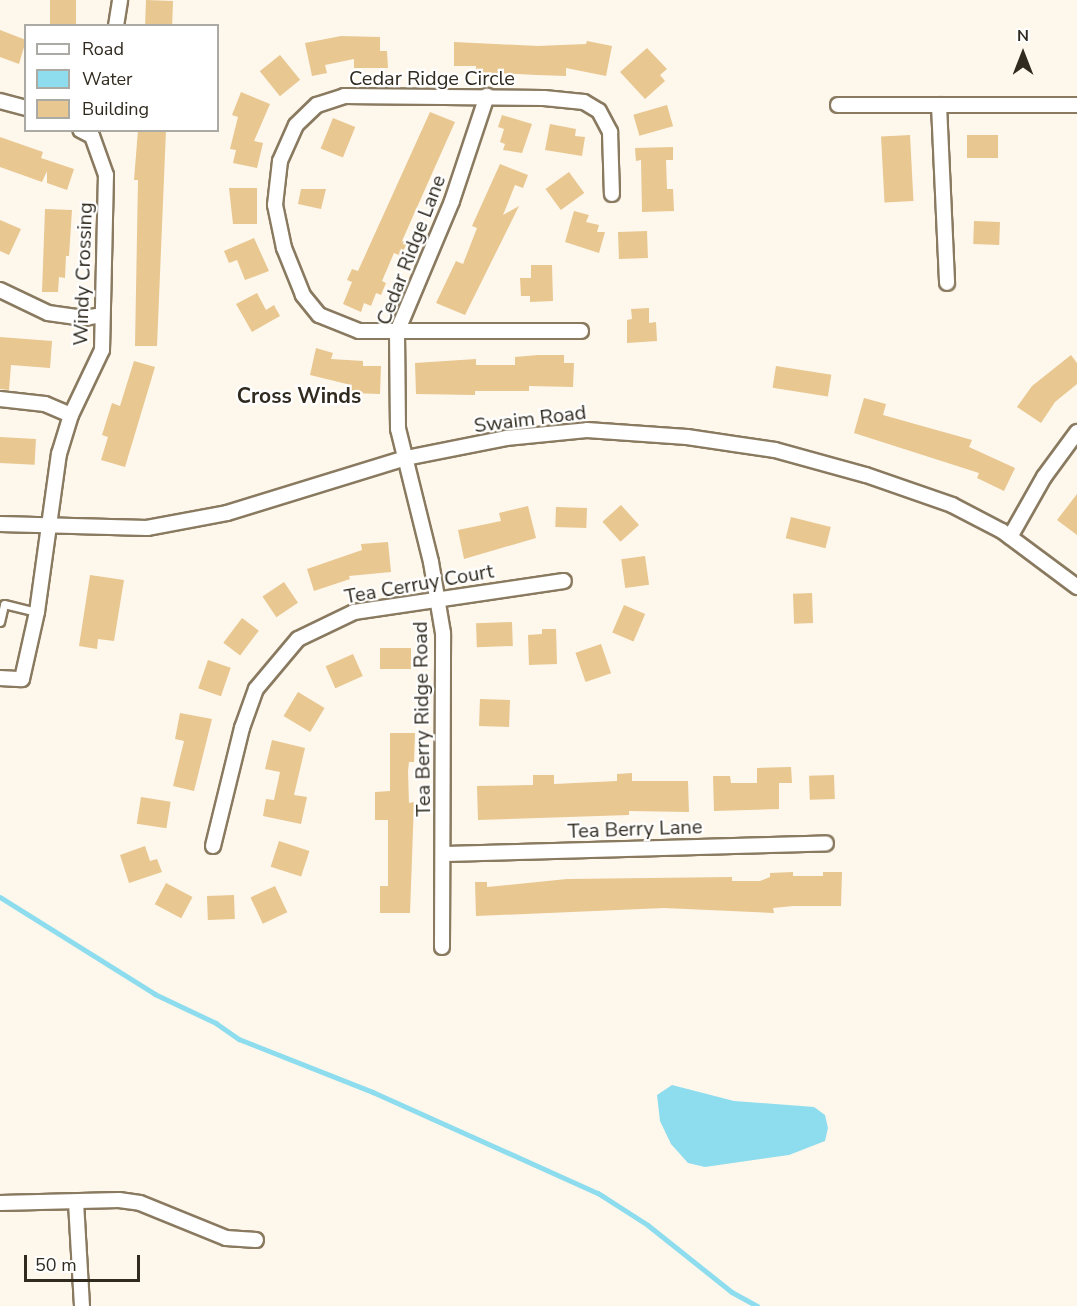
<!DOCTYPE html>
<style>
body{margin:0}
#map{position:relative;width:1077px;height:1306px;overflow:hidden;background:#fef7ec;font-family:"Nunito Sans",sans-serif}
div>[style]{position:absolute}
[style*='--x']{left:calc(var(--x)*1px);top:calc(var(--y)*1px);width:calc(var(--w)*1px);rotate:calc(var(--a)*1deg)}
.water>*{inset:0;background:#8dddee}
.stream>*{height:4.5px;margin:-2.25px;padding:0 2.25px;transform-origin:2.25px;border-radius:2.25px;background:#8dddee}
.building>*{inset:0;background:#e9c790;transform-origin:0 0}
.roads{filter:drop-shadow(2px 0 #897a60) drop-shadow(-2px 0 #897a60) drop-shadow(0 2px #897a60) drop-shadow(0 -2px #897a60)}
.lane>*{height:7px;margin:-3.5px;padding:0 3.5px;transform-origin:3.5px;border-radius:3.5px;background:#fff}
.street>*{height:14px;margin:-7px;padding:0 7px;transform-origin:7px;border-radius:7px;background:#fff}
span{translate:-50% -50%;white-space:nowrap;text-align:center;line-height:1.15;-webkit-text-stroke:4.5px #fff;paint-order:stroke}
.street-label{font-size:20px;color:#302a1f}
.neighbourhood-label{font-size:21px;color:#302a1f;font-weight:700}
.legend{position:absolute;left:24px;top:24px;width:195px;height:108px;box-sizing:border-box;background:#fff;border:2px solid #acaaa5;margin:0;padding:8px 10px;list-style:none;font-size:18px;color:#302a1f}
.legend li{display:flex;align-items:center;gap:12px;height:30px}
.legend b{width:30px;border:2px solid #acaaa5}
.north{position:absolute;left:993px;top:24px;width:60px;height:60px;-webkit-text-stroke:4px #fff;paint-order:stroke;rotate:0deg;font-size:16px;font-weight:700;line-height:24px;text-align:center;color:#302a1f}
.north::after{content:'';display:block;margin:auto;width:21px;height:27px;background:#302a1f;clip-path:polygon(50% 0,100% 100%,50% 72%,0 100%)}
.scale{position:absolute;left:24px;top:1255px;width:116px;height:27px;box-sizing:border-box;border:3px solid #302a1f;border-top:0;padding-left:8px;font-size:18px;line-height:21px;white-space:nowrap;color:#302a1f;-webkit-text-stroke:4px #fff;paint-order:stroke}
</style>
<div id="map">
<div class="water">
<div style="clip-path:polygon(672px 1085px,734px 1101px,814px 1107px,825px 1115px,828px 1128px,825px 1141px,789px 1155px,705px 1167px,688px 1163px,671px 1144px,660px 1121px,657px 1095px)"></div>
</div>
<div class="stream">
<div style="--x:0;--y:897;--w:183;--a:32"></div>
<div style="--x:155;--y:994;--w:68;--a:25.4"></div>
<div style="--x:216;--y:1023;--w:28;--a:35"></div>
<div style="--x:239;--y:1039;--w:144;--a:21.6"></div>
<div style="--x:373;--y:1092;--w:247;--a:24.2"></div>
<div style="--x:598;--y:1193;--w:59;--a:32.6"></div>
<div style="--x:648;--y:1225;--w:107;--a:38.6"></div>
<div style="--x:732;--y:1292;--w:29;--a:29"></div>
</div>
<div class="building">
<div style="left:50px;top:0;width:26px;height:26px"></div>
<div style="left:146px;top:0;width:27px;height:26px;rotate:2deg"></div>
<div style="clip-path:polygon(0 30px,26px 40px,19px 64px,0 57px)"></div>
<div style="clip-path:polygon(341px 36px,380px 37px,380px 51px,387px 51px,388px 68px,354px 68px,354px 59px,325px 65px,327px 73px,312px 76px,305px 43px)"></div>
<div style="clip-path:polygon(587px 41px,612px 46px,606px 76px,566px 68px,566px 76px,537px 75px,476px 72px,476px 66px,454px 66px,454px 42px,538px 46px,586px 44px)"></div>
<div style="clip-path:polygon(647px 48px,667px 69px,660px 75px,665px 81px,645px 99px,620px 72px)"></div>
<div style="left:280px;top:55px;width:32px;height:26px;rotate:51deg"></div>
<div style="clip-path:polygon(241px 92px,270px 104px,254px 141px,263px 143px,257px 168px,233px 163px,236px 150px,230px 149px,238px 117px,232px 115px)"></div>
<div style="left:667px;top:105px;width:22px;height:35px;rotate:74deg"></div>
<div style="clip-path:polygon(430px 112px,455px 122px,402px 241px,407px 243px,401px 256px,394px 253px,382px 281px,386px 283px,381px 295px,376px 293px,371px 306px,364px 303px,361px 312px,343px 304px,352px 282px,347px 280px,352px 269px,358px 271px)"></div>
<div style="clip-path:polygon(502px 115px,532px 124px,522px 153px,503px 150px,505px 144px,500px 142px,504px 129px,498px 127px)"></div>
<div style="left:333px;top:118px;width:24px;height:33px;rotate:22deg"></div>
<div style="clip-path:polygon(550px 124px,576px 129px,575px 136px,585px 137px,582px 156px,545px 150px)"></div>
<div style="clip-path:polygon(138px 130px,166px 130px,157px 346px,135px 346px,138px 180px,134px 180px)"></div>
<div style="left:910px;top:135px;width:66px;height:29px;rotate:87deg"></div>
<div style="left:998px;top:135px;width:23px;height:31px;rotate:90deg"></div>
<div style="clip-path:polygon(0 137px,43px 152px,41px 158px,74px 169px,67px 190px,47px 183px,47px 171px,42px 182px,0 167px)"></div>
<div style="clip-path:polygon(673px 147px,673px 160px,666px 160px,667px 189px,673px 189px,674px 211px,642px 212px,641px 160px,636px 161px,635px 148px)"></div>
<div style="clip-path:polygon(500px 164px,528px 175px,523px 188px,515px 185px,503px 215px,519px 206px,465px 315px,436px 303px,456px 261px,463px 264px,477px 228px,472px 226px)"></div>
<div style="left:569px;top:172px;width:26px;height:29px;rotate:54deg"></div>
<div style="clip-path:polygon(229px 188px,257px 188px,257px 224px,233px 224px)"></div>
<div style="clip-path:polygon(301px 189px,326px 189px,321px 209px,298px 204px)"></div>
<div style="clip-path:polygon(45px 209px,72px 210px,69px 256px,66px 256px,65px 278px,59px 277px,58px 292px,42px 292px)"></div>
<div style="clip-path:polygon(574px 211px,589px 215px,586px 222px,599px 225px,597px 232px,605px 232px,599px 253px,565px 242px)"></div>
<div style="clip-path:polygon(0 220px,21px 229px,9px 255px,0 251px)"></div>
<div style="left:974px;top:221px;width:26px;height:23px;rotate:2deg"></div>
<div style="left:647px;top:231px;width:27px;height:29px;rotate:88deg"></div>
<div style="clip-path:polygon(254px 238px,269px 271px,245px 280px,237px 260px,229px 263px,224px 251px)"></div>
<div style="clip-path:polygon(531px 265px,552px 265px,553px 301px,530px 302px,530px 296px,521px 296px,520px 278px,531px 278px)"></div>
<div style="clip-path:polygon(257px 293px,266px 310px,274px 305px,280px 316px,252px 332px,236px 304px)"></div>
<div style="clip-path:polygon(649px 308px,649px 323px,656px 322px,657px 341px,627px 343px,627px 320px,632px 319px,631px 309px)"></div>
<div style="clip-path:polygon(0 337px,52px 341px,50px 368px,11px 365px,9px 390px,0 389px)"></div>
<div style="clip-path:polygon(316px 348px,333px 353px,331px 359px,363px 361px,363px 366px,381px 366px,380px 394px,351px 393px,351px 385px,310px 375px)"></div>
<div style="clip-path:polygon(538px 355px,564px 355px,564px 363px,574px 363px,573px 387px,529px 386px,529px 391px,475px 391px,475px 395px,416px 394px,415px 363px,476px 359px,476px 365px,515px 365px,515px 357px)"></div>
<div style="clip-path:polygon(1071px 355px,1077px 363px,1077px 384px,1055px 402px,1041px 423px,1017px 407px,1032px 386px)"></div>
<div style="clip-path:polygon(134px 361px,155px 367px,125px 467px,101px 460px,108px 437px,102px 435px,112px 403px,120px 406px)"></div>
<div style="left:776px;top:366px;width:56px;height:22px;rotate:9deg"></div>
<div style="clip-path:polygon(864px 398px,886px 404px,883px 415px,972px 440px,969px 447px,1015px 468px,1004px 491px,977px 478px,979px 473px,854px 433px)"></div>
<div style="left:0;top:437px;width:36px;height:26px;rotate:3deg"></div>
<div style="clip-path:polygon(1077px 494px,1077px 535px,1057px 520px)"></div>
<div style="left:621px;top:505px;width:27px;height:25px;rotate:48deg"></div>
<div style="clip-path:polygon(528px 506px,536px 538px,464px 559px,458px 530px,501px 521px,499px 513px)"></div>
<div style="left:556px;top:507px;width:31px;height:20px;rotate:2deg"></div>
<div style="left:791px;top:517px;width:41px;height:22px;rotate:14deg"></div>
<div style="clip-path:polygon(388px 542px,391px 572px,349px 576px,350px 579px,314px 591px,307px 569px,362px 550px,361px 544px)"></div>
<div style="left:645px;top:556px;width:29px;height:24px;rotate:82deg"></div>
<div style="clip-path:polygon(90px 575px,124px 580px,114px 641px,98px 639px,97px 649px,79px 646px)"></div>
<div style="left:284px;top:582px;width:25px;height:26px;rotate:56deg"></div>
<div style="left:812px;top:593px;width:30px;height:19px;rotate:88deg"></div>
<div style="left:624px;top:605px;width:23px;height:30px;rotate:23deg"></div>
<div style="left:242px;top:618px;width:21px;height:31px;rotate:37deg"></div>
<div style="left:512px;top:622px;width:24px;height:36px;rotate:88deg"></div>
<div style="clip-path:polygon(542px 629px,556px 629px,557px 664px,529px 665px,528px 635px,542px 634px)"></div>
<div style="left:601px;top:644px;width:31px;height:27px;rotate:71deg"></div>
<div style="left:411px;top:648px;width:21px;height:31px;rotate:90deg"></div>
<div style="left:353px;top:654px;width:24px;height:30px;rotate:66deg"></div>
<div style="left:208px;top:660px;width:24px;height:30px;rotate:19deg"></div>
<div style="left:298px;top:692px;width:31px;height:28px;rotate:31deg"></div>
<div style="left:480px;top:699px;width:30px;height:27px;rotate:2deg"></div>
<div style="clip-path:polygon(180px 713px,212px 719px,194px 791px,173px 786px,184px 741px,175px 739px)"></div>
<div style="clip-path:polygon(390px 733px,415px 733px,414px 762px,409px 762px,408px 771px,409px 803px,414px 802px,410px 913px,380px 913px,380px 886px,388px 886px,388px 820px,375px 820px,375px 792px,390px 791px)"></div>
<div style="clip-path:polygon(272px 740px,305px 748px,294px 795px,307px 797px,301px 824px,263px 816px,266px 799px,274px 800px,280px 772px,265px 769px)"></div>
<div style="clip-path:polygon(791px 767px,792px 783px,779px 783px,779px 809px,714px 811px,713px 776px,730px 776px,731px 783px,757px 783px,757px 768px)"></div>
<div style="clip-path:polygon(632px 773px,632px 781px,688px 781px,689px 812px,629px 811px,629px 815px,478px 820px,477px 786px,533px 785px,533px 775px,554px 775px,554px 784px,617px 781px,617px 774px)"></div>
<div style="left:834px;top:775px;width:24px;height:25px;rotate:88deg"></div>
<div style="left:141px;top:797px;width:30px;height:27px;rotate:9deg"></div>
<div style="left:279px;top:841px;width:32px;height:27px;rotate:18deg"></div>
<div style="clip-path:polygon(145px 846px,150px 861px,157px 859px,162px 872px,129px 883px,120px 855px)"></div>
<div style="clip-path:polygon(793px 872px,793px 876px,823px 876px,823px 872px,842px 872px,841px 906px,793px 906px,773px 908px,774px 913px,664px 908px,476px 916px,475px 882px,487px 882px,487px 887px,567px 879px,732px 877px,732px 881px,760px 881px,770px 877px,770px 873px)"></div>
<div style="left:166px;top:883px;width:30px;height:24px;rotate:28deg"></div>
<div style="left:275px;top:886px;width:29px;height:27px;rotate:65deg"></div>
<div style="left:234px;top:895px;width:24px;height:27px;rotate:88deg"></div>
</div>
<div class="roads">
<div class="lane">
<div style="--x:0;--y:622;--w:18;--a:-77"></div>
<div style="--x:4;--y:604;--w:34;--a:14"></div>
</div>
<div class="street">
<div style="--x:116;--y:26;--w:26;--a:-81"></div>
<div style="--x:0;--y:101;--w:27;--a:15"></div>
<div style="--x:838;--y:105;--w:239;--a:0"></div>
<div style="--x:939;--y:105;--w:178;--a:87.4"></div>
<div style="--x:0;--y:290;--w:53;--a:25.6"></div>
<div style="--x:48;--y:313;--w:36;--a:8"></div>
<div style="--x:84;--y:318;--w:18;--a:-9"></div>
<div style="--x:581;--y:331;--w:222;--a:180"></div>
<div style="--x:359;--y:331;--w:43;--a:-158.2"></div>
<div style="--x:319;--y:315;--w:26;--a:-129"></div>
<div style="--x:303;--y:295;--w:51;--a:-112"></div>
<div style="--x:284;--y:248;--w:44;--a:-101.8"></div>
<div style="--x:275;--y:205;--w:44;--a:-83.5"></div>
<div style="--x:280;--y:161;--w:39;--a:-66"></div>
<div style="--x:296;--y:125;--w:29;--a:-44"></div>
<div style="--x:317;--y:105;--w:28;--a:-18"></div>
<div style="--x:344;--y:96;--w:200;--a:0.6"></div>
<div style="--x:544;--y:98;--w:40;--a:5.7"></div>
<div style="--x:584;--y:102;--w:17;--a:31"></div>
<div style="--x:599;--y:111;--w:24;--a:62"></div>
<div style="--x:610;--y:132;--w:62;--a:88.2"></div>
<div style="--x:0;--y:399;--w:45;--a:6.3"></div>
<div style="--x:45;--y:404;--w:28;--a:23"></div>
<div style="--x:0;--y:524;--w:147;--a:1.6"></div>
<div style="--x:147;--y:528;--w:81;--a:-10.6"></div>
<div style="--x:227;--y:513;--w:187;--a:-17.1"></div>
<div style="--x:406;--y:458;--w:102;--a:-11.3"></div>
<div style="--x:506;--y:438;--w:81;--a:-5.6"></div>
<div style="--x:587;--y:430;--w:100;--a:4"></div>
<div style="--x:687;--y:437;--w:89;--a:8.4"></div>
<div style="--x:775;--y:450;--w:94;--a:15.4"></div>
<div style="--x:866;--y:475;--w:91;--a:19.2"></div>
<div style="--x:952;--y:505;--w:56;--a:27.5"></div>
<div style="--x:1002;--y:531;--w:94;--a:36.7"></div>
<div style="--x:1010;--y:537;--w:69;--a:-60.5"></div>
<div style="--x:1044;--y:477;--w:56;--a:-53.7"></div>
<div style="--x:0;--y:678;--w:22;--a:3"></div>
<div style="--x:22;--y:679;--w:69;--a:-77.4"></div>
<div style="--x:37;--y:612;--w:160;--a:-82.1"></div>
<div style="--x:59;--y:454;--w:41;--a:-72.9"></div>
<div style="--x:71;--y:415;--w:72;--a:-64.5"></div>
<div style="--x:102;--y:350;--w:175;--a:-88.7"></div>
<div style="--x:106;--y:175;--w:41;--a:-109.7"></div>
<div style="--x:92;--y:136;--w:13;--a:-153"></div>
<div style="--x:213;--y:846;--w:122;--a:-76.2"></div>
<div style="--x:242;--y:728;--w:41;--a:-70.3"></div>
<div style="--x:256;--y:689;--w:65;--a:-50"></div>
<div style="--x:298;--y:639;--w:62;--a:-25.7"></div>
<div style="--x:354;--y:612;--w:212;--a:-8.4"></div>
<div style="--x:444;--y:854;--w:382;--a:-1.6"></div>
<div style="--x:442;--y:947;--w:314;--a:-89.8"></div>
<div style="--x:443;--y:633;--w:72;--a:-99.6"></div>
<div style="--x:431;--y:562;--w:137;--a:-103.9"></div>
<div style="--x:398;--y:429;--w:97;--a:-90.6"></div>
<div style="--x:397;--y:332;--w:142;--a:-67.2"></div>
<div style="--x:452;--y:201;--w:111;--a:-71.6"></div>
<div style="--x:76;--y:1202;--w:104;--a:86.7"></div>
<div style="--x:0;--y:1203;--w:119;--a:-1.4"></div>
<div style="--x:119;--y:1200;--w:21;--a:8"></div>
<div style="--x:140;--y:1203;--w:93;--a:22.1"></div>
<div style="--x:226;--y:1238;--w:30;--a:4"></div>
</div>
</div>
<div class="street-label">
<span style="left:432px;top:78px">Cedar Ridge Circle</span>
<span style="left:411px;top:250px;rotate:-69deg">Cedar Ridge Lane</span>
<span style="left:83px;top:274px;rotate:-88deg">Windy Crossing</span>
<span style="left:530px;top:419px;rotate:-7deg">Swaim Road</span>
<span style="left:419px;top:584px;rotate:-10deg">Tea Cerruy Court</span>
<span style="left:422px;top:719px;rotate:-91deg">Tea Berry Ridge Road</span>
<span style="left:635px;top:829px;rotate:-2deg">Tea Berry Lane</span>
</div>
<div class="neighbourhood-label">
<span style="left:299px;top:396px">Cross Winds</span>
</div>
<ul class="legend">
<li><b style="height:8px;background:#fff"></b>Road</li>
<li><b style="height:16px;background:#8dddee"></b>Water</li>
<li><b style="height:16px;background:#e9c790"></b>Building</li>
</ul>
<div class="north">N</div>
<div class="scale">50 m</div>
</div>
